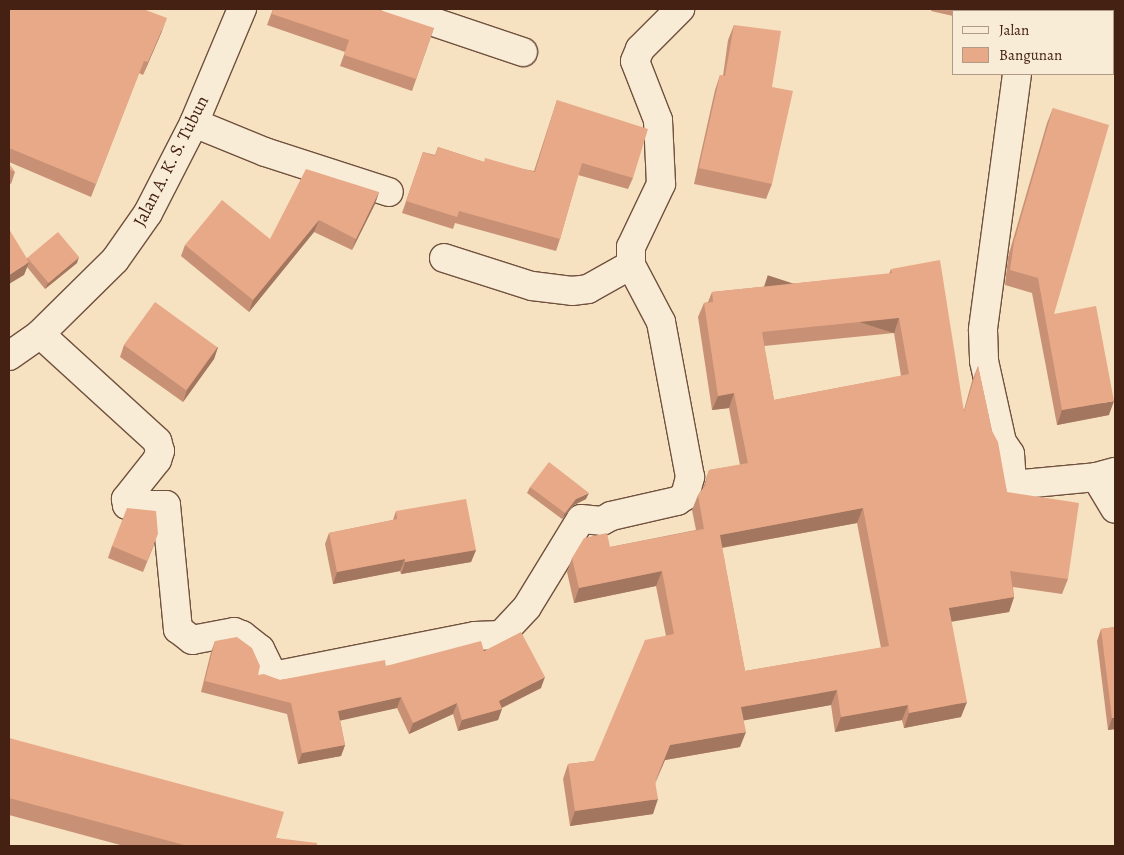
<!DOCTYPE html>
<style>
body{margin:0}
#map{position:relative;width:1124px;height:855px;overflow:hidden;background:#f6e1c0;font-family:Alegreya,serif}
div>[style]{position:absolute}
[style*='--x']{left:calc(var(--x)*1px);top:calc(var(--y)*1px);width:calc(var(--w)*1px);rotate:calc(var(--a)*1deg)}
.roads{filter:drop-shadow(1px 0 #70513e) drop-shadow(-1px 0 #70513e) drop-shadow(0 1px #70513e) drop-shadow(0 -1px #70513e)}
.minor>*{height:28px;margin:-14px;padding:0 14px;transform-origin:14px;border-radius:14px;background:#f9ecd6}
.wall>*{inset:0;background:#c89175}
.shaded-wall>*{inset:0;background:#a2765f;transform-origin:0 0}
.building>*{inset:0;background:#e8a988;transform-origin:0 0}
span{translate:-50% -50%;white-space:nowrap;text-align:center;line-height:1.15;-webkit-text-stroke:4px #f9ecd6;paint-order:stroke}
.street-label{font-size:18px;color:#442112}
.frame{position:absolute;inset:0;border:10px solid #442112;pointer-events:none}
.legend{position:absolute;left:952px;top:10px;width:162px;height:65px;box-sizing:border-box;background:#f9ecd6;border:1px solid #b19b88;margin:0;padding:6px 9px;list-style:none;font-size:15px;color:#442112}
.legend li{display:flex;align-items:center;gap:10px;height:25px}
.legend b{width:25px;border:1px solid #b19b88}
</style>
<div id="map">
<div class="roads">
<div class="minor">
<div style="--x:395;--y:9;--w:135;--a:18.6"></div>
<div style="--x:1029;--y:11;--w:4;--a:-27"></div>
<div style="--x:1017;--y:74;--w:258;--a:97.6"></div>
<div style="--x:983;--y:330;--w:31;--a:88"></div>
<div style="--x:984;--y:361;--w:83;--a:77.5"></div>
<div style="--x:1002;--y:442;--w:14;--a:56"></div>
<div style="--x:1010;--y:454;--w:31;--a:86"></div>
<div style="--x:1012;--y:485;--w:84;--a:-5.4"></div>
<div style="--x:1096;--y:477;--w:20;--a:-15"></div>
<div style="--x:194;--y:123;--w:77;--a:22.2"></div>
<div style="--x:265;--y:152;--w:130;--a:17.9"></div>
<div style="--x:444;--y:258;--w:92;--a:17.7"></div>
<div style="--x:532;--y:286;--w:40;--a:7.1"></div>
<div style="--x:572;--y:291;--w:16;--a:-7"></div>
<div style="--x:588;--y:289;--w:49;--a:-29.2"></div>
<div style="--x:631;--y:265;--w:18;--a:-90"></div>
<div style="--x:631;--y:247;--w:70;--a:-64.5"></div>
<div style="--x:661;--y:184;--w:64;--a:-92.7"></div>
<div style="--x:658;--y:120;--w:63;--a:-111.3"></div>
<div style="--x:635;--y:61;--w:13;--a:-67"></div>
<div style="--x:640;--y:49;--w:57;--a:-45"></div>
<div style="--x:40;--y:334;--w:159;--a:42.4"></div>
<div style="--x:157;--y:441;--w:10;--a:73"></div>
<div style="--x:160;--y:451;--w:9;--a:108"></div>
<div style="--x:157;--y:460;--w:50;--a:128.5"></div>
<div style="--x:126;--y:499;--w:6;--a:81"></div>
<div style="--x:127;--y:505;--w:39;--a:0"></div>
<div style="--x:166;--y:505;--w:125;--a:84.5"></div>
<div style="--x:178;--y:629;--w:18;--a:38"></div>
<div style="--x:192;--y:640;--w:43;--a:-10.8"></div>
<div style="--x:234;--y:632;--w:9;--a:21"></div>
<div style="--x:242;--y:635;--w:23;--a:38"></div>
<div style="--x:260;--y:649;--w:30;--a:64"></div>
<div style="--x:273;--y:676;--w:206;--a:-11.2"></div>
<div style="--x:475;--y:636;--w:26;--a:-2"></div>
<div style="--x:501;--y:635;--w:38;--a:-47"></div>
<div style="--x:527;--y:607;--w:103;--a:-58.5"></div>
<div style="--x:581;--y:519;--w:21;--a:5"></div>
<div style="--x:602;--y:521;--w:10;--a:-29"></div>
<div style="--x:611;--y:516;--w:68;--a:-12.8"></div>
<div style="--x:677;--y:501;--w:9;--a:-32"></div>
<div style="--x:685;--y:496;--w:20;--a:-75"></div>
<div style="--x:690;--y:477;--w:158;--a:-100.6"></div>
<div style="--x:661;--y:322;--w:64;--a:-117.8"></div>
<div style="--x:9;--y:356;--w:38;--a:-35"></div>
<div style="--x:40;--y:334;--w:105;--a:-44.6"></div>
<div style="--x:115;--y:260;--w:57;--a:-54.9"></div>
<div style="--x:148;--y:213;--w:101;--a:-62.9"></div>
<div style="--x:194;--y:123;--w:124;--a:-67.2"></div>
<div style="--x:1096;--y:477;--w:37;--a:59"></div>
</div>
</div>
<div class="wall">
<div style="clip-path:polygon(9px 9px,162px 31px,143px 75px,139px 73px,91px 197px,9px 162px)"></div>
<div style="clip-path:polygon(273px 9px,434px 28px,412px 91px,340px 66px,345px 52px,267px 25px)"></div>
<div style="clip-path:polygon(932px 9px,1021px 9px,1022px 11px,953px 11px,953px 16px,931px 11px)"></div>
<div style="clip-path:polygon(734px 25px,772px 87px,772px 184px,766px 199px,694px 184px,715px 90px,720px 75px,723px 76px,728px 40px)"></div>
<div style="clip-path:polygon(557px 100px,633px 178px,628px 189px,578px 175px,560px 239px,556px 251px,455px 223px,453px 229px,402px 213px,423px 152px,435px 155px,438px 147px,484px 162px,534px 171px)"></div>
<div style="clip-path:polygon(1053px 108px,1054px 314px,1109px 415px,1057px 425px,1032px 293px,1005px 285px,1008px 257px,1047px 123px)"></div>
<div style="clip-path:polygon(9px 164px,15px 172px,11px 184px,9px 183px)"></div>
<div style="clip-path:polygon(379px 192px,375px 204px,352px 250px,314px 232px,249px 312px,181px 256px,185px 245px,270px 239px)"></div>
<div style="clip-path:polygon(27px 258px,77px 263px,45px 289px,27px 267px,24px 275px)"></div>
<div style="clip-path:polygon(evenodd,891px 269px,964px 410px,972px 381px,978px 366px,992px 431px,1007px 492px,1068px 579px,1062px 594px,1013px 587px,1014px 597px,1009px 612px,951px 621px,961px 717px,904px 728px,902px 720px,835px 732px,831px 705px,743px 720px,740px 747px,665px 760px,655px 782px,653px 814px,570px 826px,563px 779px,568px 764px,594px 761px,666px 636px,656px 586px,574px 603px,567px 572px,572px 558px,610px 547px,696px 530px,692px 510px,698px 495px,703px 488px,709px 470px,740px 465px,729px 408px,712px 410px,698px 317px,704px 303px,708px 302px,712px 292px,889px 274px,891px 269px,894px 333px,901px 376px,774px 400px,764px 346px,894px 333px,891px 269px,857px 523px,881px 648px,745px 671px,722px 548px,857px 523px)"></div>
<div style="clip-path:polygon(124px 345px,218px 347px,214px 359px,183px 402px,120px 357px)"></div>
<div style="clip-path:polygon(530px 487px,586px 499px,574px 505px,562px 519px,527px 493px)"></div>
<div style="clip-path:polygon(396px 511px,476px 550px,471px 562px,401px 574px,400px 571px,333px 584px,325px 544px,329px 533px,393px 520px)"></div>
<div style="clip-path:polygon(154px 545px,143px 572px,108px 558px,112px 546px)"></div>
<div style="clip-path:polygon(1115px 627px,1115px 729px,1108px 730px,1097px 641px,1101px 629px)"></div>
<div style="clip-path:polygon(215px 641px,258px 675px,280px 680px,386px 666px,484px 651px,541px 688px,502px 708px,498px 720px,458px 731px,453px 714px,409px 734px,397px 708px,340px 720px,345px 745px,341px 756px,298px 764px,287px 714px,201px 692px,211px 652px)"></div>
<div style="clip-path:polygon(9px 738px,276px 838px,317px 846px,124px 846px,9px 815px)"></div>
</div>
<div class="shaded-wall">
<div style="clip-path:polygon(167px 18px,162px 31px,143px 75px,148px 62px)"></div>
<div style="clip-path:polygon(379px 192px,375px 204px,352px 250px,356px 239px)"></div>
<div style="clip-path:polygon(319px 220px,314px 232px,249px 312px,253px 300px)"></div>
<div style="clip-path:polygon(79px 257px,77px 263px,45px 289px,48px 283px)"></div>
<div style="clip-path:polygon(29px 262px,24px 275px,9px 284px,9px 275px)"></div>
<div style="left:899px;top:318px;width:16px;height:138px;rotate:108deg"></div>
<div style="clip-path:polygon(218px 347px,214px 359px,183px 402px,187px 390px)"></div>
<div style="clip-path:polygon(734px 393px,729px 408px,712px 410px,718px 396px)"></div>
<div style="clip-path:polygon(1114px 401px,1109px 415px,1057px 425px,1062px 410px)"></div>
<div style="clip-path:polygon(589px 493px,586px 499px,574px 505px,562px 519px,565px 513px,576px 499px)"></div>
<div style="clip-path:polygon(863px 508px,857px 523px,714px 549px,720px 535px)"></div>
<div style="clip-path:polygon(476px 550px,471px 562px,401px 574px,405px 562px)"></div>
<div style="clip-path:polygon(405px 559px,400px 571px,333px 584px,337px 572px)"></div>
<div style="clip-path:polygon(662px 571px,656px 586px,574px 603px,579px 588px)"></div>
<div style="clip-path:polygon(1014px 597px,1009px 612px,944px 623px,949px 608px)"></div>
<div style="clip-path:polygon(545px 677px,541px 688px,499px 709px,502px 709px,498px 720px,458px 731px,462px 720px)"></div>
<div style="clip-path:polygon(837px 690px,831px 705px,735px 722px,741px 707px)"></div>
<div style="clip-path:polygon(401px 697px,397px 708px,334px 722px,338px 711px)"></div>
<div style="clip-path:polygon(967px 702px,961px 717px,904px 728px,909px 713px)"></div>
<div style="clip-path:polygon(457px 703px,453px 714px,409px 734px,413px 723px)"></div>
<div style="clip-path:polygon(908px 705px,902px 720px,835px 732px,841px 717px)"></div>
<div style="clip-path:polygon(1112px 718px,1115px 718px,1115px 729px,1108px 730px)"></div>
<div style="clip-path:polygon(746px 732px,740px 747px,665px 760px,650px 796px,670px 745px)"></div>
<div style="clip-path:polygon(345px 745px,341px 756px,298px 764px,302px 753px)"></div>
<div style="clip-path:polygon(658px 799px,653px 814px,570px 826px,575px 811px)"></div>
</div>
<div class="building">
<div style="clip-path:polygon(9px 9px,143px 9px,167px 18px,148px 62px,144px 61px,96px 184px,9px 148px)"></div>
<div style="clip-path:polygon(273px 9px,377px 9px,434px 28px,416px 79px,344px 55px,349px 40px,272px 14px)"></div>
<div style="clip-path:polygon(968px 9px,1021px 9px,1022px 11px,978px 11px)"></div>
<div style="left:1049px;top:9px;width:51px;height:4px"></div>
<div style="clip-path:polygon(734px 25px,781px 31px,772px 87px,793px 91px,772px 184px,699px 168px,720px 75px,725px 76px)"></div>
<div style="clip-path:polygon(557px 100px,648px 129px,633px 178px,582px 163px,560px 239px,459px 211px,457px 217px,406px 201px,423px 152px,435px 156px,438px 147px,484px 162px,485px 158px,535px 172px)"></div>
<div style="clip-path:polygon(1053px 108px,1109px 125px,1054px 314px,1096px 306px,1114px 401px,1062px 410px,1038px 278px,1010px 270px,1014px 242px)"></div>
<div style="clip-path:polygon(9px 164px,15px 172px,9px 169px)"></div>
<div style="clip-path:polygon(306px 169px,379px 192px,356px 239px,319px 220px,253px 300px,185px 245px,222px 200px,270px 239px)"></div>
<div style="clip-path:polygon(9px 229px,29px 262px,9px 275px)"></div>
<div style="left:58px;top:232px;width:33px;height:40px;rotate:50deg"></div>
<div style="clip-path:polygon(evenodd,940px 260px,964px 412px,978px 366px,992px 431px,998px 442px,1007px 492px,1079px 503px,1068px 579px,1010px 571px,1014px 597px,949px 608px,967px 702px,909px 713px,908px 705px,841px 717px,837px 690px,741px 707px,746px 732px,670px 745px,655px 781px,658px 799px,575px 811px,568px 764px,594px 761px,645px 640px,674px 634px,662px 571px,579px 588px,572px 558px,584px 538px,607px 533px,610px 547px,704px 529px,698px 495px,705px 486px,709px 470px,748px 463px,734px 393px,718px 396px,704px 303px,713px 302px,712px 292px,892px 273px,891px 269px,940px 260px,899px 318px,909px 374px,774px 400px,762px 332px,899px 318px,940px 260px,863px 508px,889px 646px,745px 671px,720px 535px,863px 508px)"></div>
<div style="left:155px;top:302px;width:77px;height:53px;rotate:36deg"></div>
<div style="clip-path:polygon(549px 462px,589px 493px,576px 499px,565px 513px,530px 487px)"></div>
<div style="clip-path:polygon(466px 499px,476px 550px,405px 562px,405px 559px,337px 572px,329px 533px,397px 519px,396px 511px)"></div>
<div style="clip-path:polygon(127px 508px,156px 511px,158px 534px,147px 561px,112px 546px)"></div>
<div style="clip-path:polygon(1115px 627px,1115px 718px,1112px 718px,1101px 629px)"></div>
<div style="clip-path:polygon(521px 632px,545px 677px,499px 701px,502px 709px,462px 720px,457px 703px,413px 723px,401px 697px,338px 711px,345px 745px,302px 753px,291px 703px,205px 681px,215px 641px,237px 637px,252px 648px,260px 666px,258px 675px,264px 674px,280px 680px,385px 660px,386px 666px,481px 641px,484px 651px)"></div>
<div style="clip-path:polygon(9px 738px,284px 812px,276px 838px,317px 843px,317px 846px,188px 846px,9px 798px)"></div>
</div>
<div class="street-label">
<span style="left:171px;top:161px;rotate:-63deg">Jalan A. K. S. Tubun</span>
</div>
<div class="frame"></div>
<ul class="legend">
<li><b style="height:6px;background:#f9ecd6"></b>Jalan</li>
<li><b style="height:14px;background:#e8a988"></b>Bangunan</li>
</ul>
</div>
